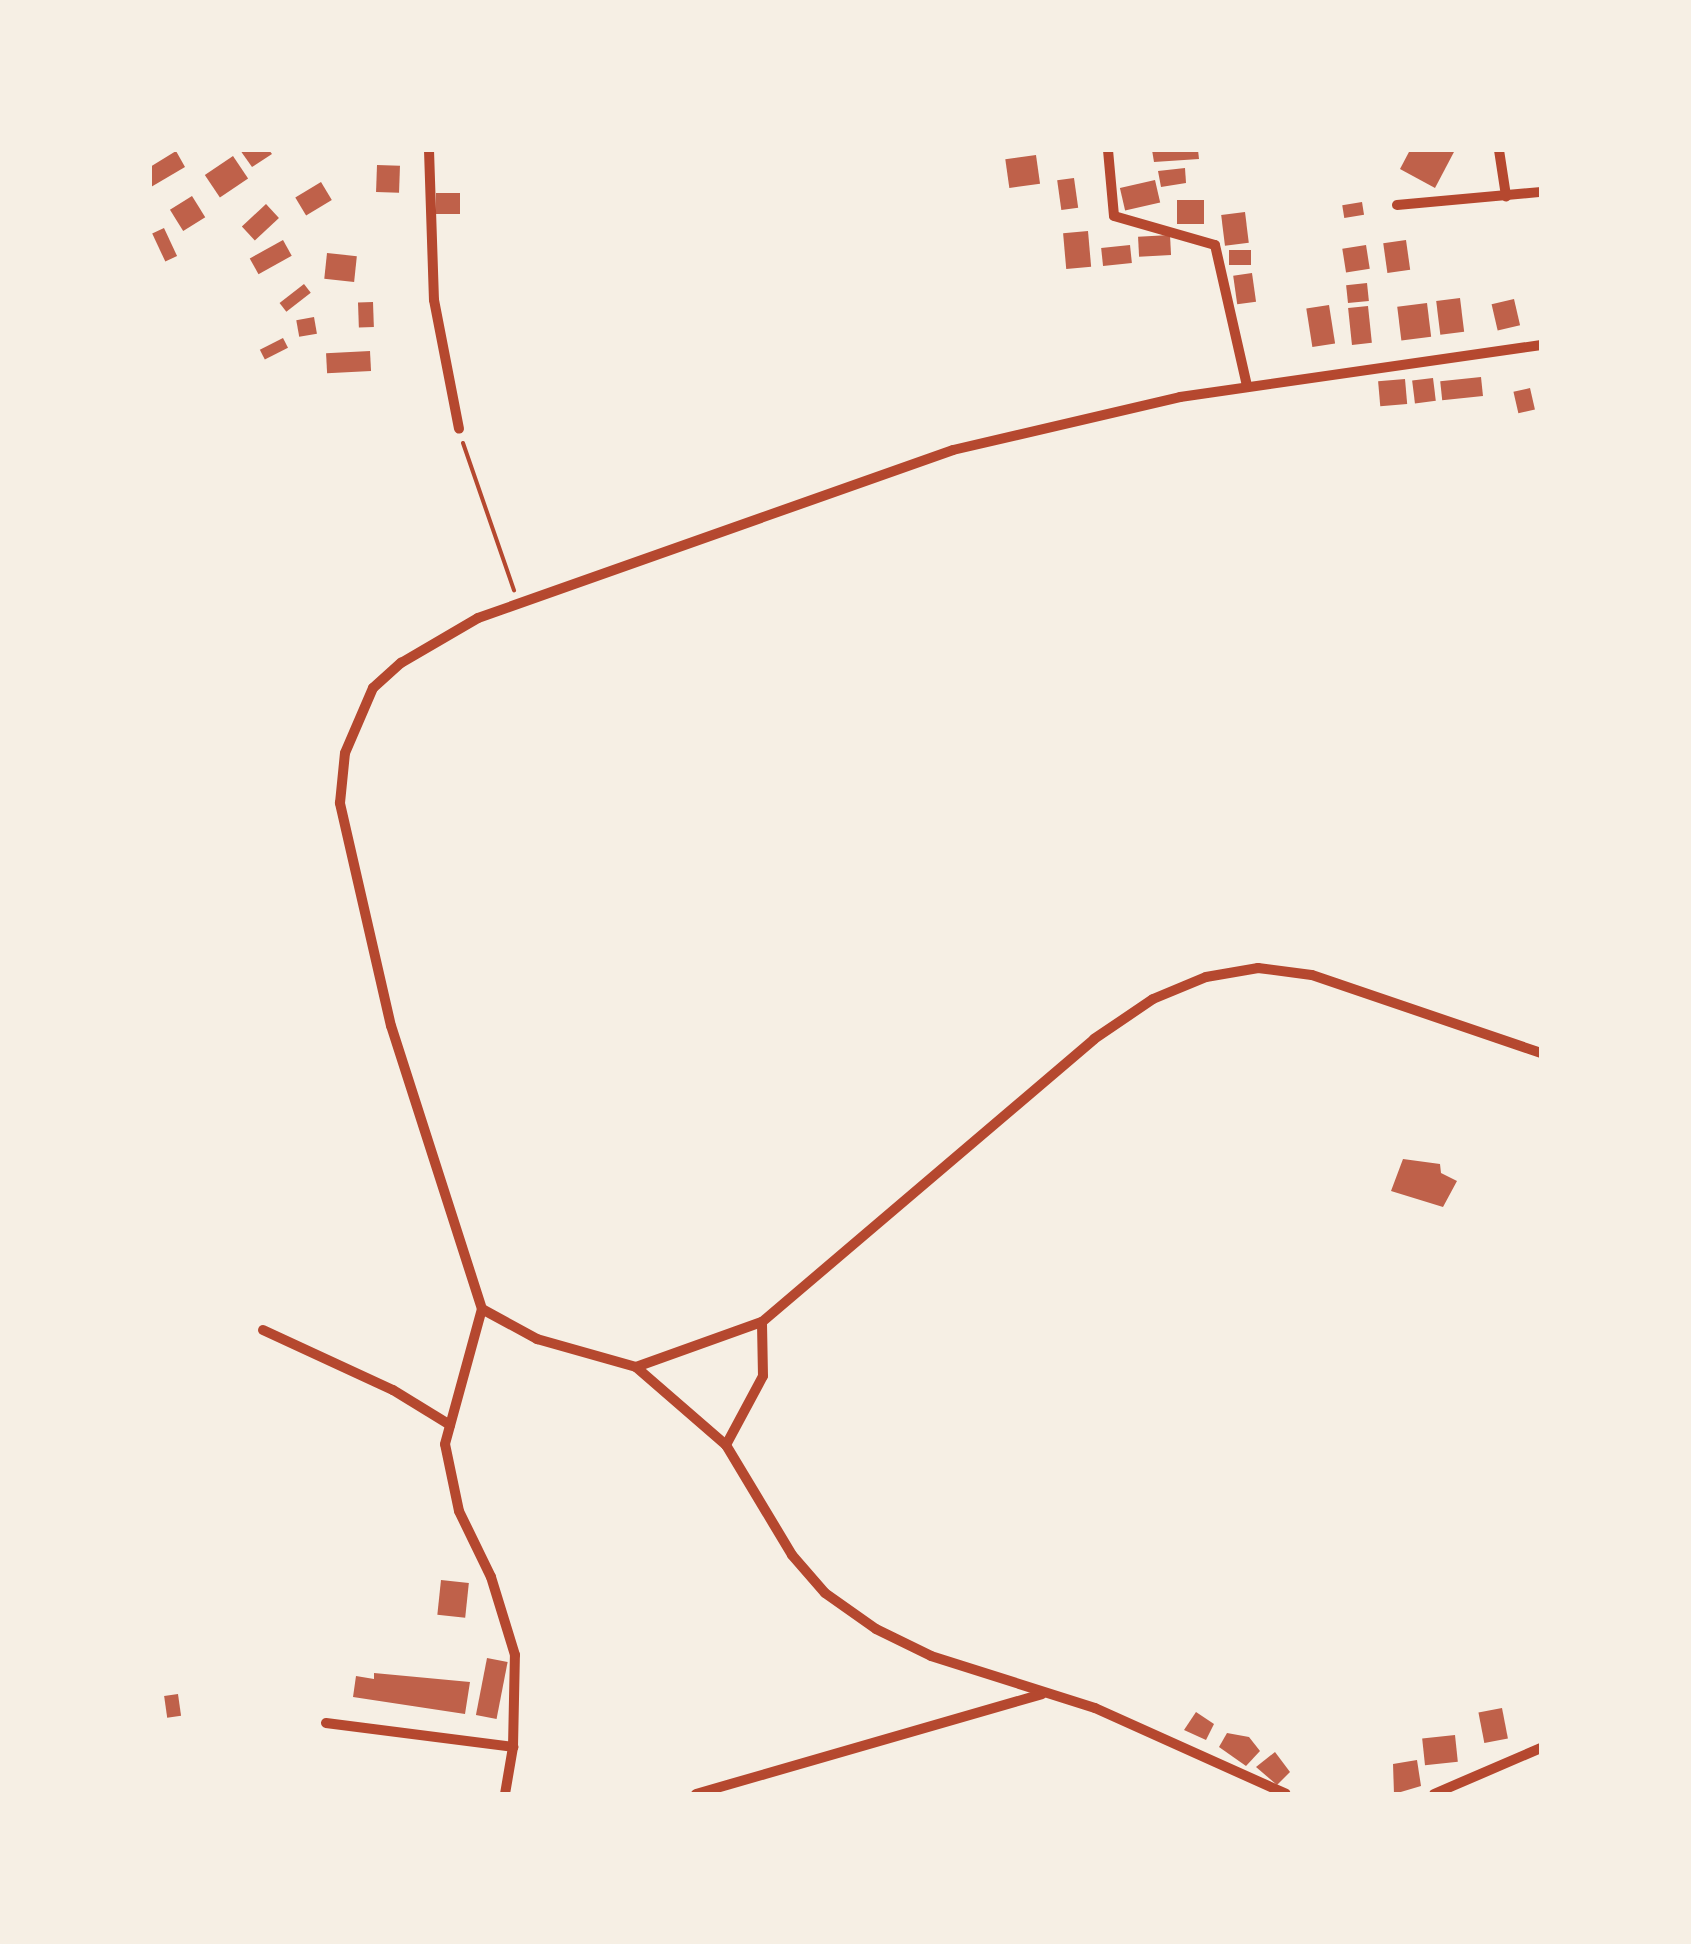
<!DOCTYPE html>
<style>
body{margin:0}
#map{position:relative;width:1691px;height:1944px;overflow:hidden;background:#f6efe4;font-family:Helvetica,sans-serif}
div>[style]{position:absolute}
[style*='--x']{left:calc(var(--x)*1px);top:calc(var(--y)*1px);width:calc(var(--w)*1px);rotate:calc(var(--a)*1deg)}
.building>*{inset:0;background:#bf614a;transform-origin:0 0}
.path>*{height:4px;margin:-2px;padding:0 2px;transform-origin:2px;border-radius:2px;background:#b5482f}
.minor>*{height:10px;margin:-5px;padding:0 5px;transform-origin:5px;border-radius:5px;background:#b5482f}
span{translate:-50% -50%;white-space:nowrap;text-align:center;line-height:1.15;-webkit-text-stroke:10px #f6efe4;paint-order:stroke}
.frame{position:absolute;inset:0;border:152px solid #f6efe4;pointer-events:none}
</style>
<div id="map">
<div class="building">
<div style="clip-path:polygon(240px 150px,269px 150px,272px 154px,252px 167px)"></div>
<div style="clip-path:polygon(1152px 150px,1198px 150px,1199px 159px,1154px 162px)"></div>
<div style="clip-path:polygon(1410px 150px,1455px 150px,1435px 188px,1400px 169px)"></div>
<div style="clip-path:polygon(176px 151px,185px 167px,151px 187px,150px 167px)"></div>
<div style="left:1036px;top:155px;width:29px;height:31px;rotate:82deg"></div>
<div style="left:233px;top:156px;width:27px;height:34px;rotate:56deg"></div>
<div style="left:377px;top:165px;width:23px;height:27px;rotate:2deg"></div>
<div style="clip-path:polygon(1185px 168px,1186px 183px,1161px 187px,1158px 171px)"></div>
<div style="left:1074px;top:178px;width:30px;height:17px;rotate:82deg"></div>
<div style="left:1155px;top:180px;width:23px;height:36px;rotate:77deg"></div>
<div style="left:321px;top:182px;width:21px;height:30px;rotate:59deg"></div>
<div style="left:436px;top:193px;width:24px;height:21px"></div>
<div style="left:192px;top:196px;width:25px;height:26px;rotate:58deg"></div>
<div style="left:1177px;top:200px;width:27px;height:24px"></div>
<div style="left:1362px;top:202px;width:13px;height:20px;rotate:81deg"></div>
<div style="left:266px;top:204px;width:19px;height:33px;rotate:47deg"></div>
<div style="left:1245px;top:212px;width:31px;height:24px;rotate:83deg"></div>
<div style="left:164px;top:228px;width:31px;height:13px;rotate:65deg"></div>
<div style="left:1088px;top:231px;width:36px;height:25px;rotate:85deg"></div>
<div style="left:1170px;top:235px;width:20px;height:32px;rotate:87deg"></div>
<div style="left:283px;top:240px;width:18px;height:38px;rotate:61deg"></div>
<div style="left:1406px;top:240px;width:30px;height:23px;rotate:82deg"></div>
<div style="left:1130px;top:245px;width:18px;height:29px;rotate:84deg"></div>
<div style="left:1366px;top:245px;width:24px;height:24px;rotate:81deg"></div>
<div style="left:1229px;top:250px;width:22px;height:15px"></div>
<div style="left:327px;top:253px;width:30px;height:26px;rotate:6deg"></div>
<div style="left:1252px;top:273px;width:29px;height:19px;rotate:82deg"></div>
<div style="left:1367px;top:283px;width:18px;height:21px;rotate:84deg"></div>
<div style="left:304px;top:284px;width:11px;height:31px;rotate:52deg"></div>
<div style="left:1460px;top:298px;width:34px;height:24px;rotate:83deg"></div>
<div style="left:1514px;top:299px;width:27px;height:23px;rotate:77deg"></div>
<div style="left:373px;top:302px;width:25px;height:15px;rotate:88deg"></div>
<div style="left:1427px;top:303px;width:34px;height:30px;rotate:83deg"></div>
<div style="left:1329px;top:305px;width:39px;height:23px;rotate:81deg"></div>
<div style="left:1368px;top:306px;width:37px;height:20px;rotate:84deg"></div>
<div style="left:314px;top:317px;width:17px;height:18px;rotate:80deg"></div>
<div style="left:283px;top:338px;width:11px;height:26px;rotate:63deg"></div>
<div style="left:370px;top:351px;width:20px;height:44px;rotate:87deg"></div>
<div style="left:1481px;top:377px;width:19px;height:41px;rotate:84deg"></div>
<div style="left:1433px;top:378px;width:23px;height:21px;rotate:83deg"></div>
<div style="left:1405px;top:379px;width:25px;height:27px;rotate:85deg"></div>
<div style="left:1530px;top:388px;width:22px;height:17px;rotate:77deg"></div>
<div style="clip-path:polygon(1403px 1159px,1440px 1164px,1441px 1173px,1457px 1181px,1443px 1207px,1391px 1191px)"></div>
<div style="left:441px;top:1580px;width:28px;height:35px;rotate:6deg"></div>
<div style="left:487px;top:1658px;width:21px;height:58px;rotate:11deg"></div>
<div style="clip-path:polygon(374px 1673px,470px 1682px,465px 1714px,353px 1697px,356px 1676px,374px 1679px)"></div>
<div style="left:178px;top:1694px;width:22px;height:14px;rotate:82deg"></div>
<div style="left:1502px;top:1708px;width:31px;height:24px;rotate:79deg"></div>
<div style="clip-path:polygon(1196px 1712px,1214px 1724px,1206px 1740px,1184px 1730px)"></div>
<div style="clip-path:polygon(1227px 1733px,1249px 1737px,1260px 1751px,1246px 1766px,1219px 1747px)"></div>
<div style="left:1455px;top:1735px;width:27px;height:33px;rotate:84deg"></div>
<div style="clip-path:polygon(1275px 1752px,1290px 1772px,1277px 1785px,1256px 1767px)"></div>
<div style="clip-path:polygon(1417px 1760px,1421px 1786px,1394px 1794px,1393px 1764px)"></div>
</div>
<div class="path">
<div style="--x:463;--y:443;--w:156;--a:70.9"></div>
</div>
<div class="minor">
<div style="--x:429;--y:150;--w:150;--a:88.1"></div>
<div style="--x:434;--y:300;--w:131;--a:79"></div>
<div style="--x:1108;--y:150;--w:66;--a:84.8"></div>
<div style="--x:1114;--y:216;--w:105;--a:16"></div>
<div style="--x:1215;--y:245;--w:145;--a:77.2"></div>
<div style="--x:1499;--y:150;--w:47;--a:81.3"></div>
<div style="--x:1397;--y:205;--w:145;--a:-5.2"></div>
<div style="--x:482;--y:1309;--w:63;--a:28.6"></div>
<div style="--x:537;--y:1339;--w:103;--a:15.8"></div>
<div style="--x:636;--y:1367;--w:134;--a:-19.7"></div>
<div style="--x:762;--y:1322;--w:436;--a:-40.4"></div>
<div style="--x:1094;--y:1039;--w:71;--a:-34.1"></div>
<div style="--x:1153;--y:999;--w:57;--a:-22.5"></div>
<div style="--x:1206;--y:977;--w:53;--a:-9.8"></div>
<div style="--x:1258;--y:968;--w:54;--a:7.4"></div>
<div style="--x:1312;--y:975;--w:242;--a:18.8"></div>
<div style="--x:263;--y:1330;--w:143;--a:24.8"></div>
<div style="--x:393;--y:1390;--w:67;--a:31.6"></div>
<div style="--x:636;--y:1367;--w:119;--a:40.9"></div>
<div style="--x:726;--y:1445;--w:128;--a:59"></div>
<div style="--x:792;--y:1555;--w:50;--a:49"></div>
<div style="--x:825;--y:1593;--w:62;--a:35.2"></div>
<div style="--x:876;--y:1629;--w:61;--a:26.1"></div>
<div style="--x:931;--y:1656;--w:172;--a:17.6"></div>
<div style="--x:1095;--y:1708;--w:209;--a:24.2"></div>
<div style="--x:726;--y:1445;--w:78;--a:-61.8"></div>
<div style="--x:763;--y:1376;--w:54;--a:-91.1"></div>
<div style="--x:326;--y:1723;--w:189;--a:7.3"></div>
<div style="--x:505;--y:1794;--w:48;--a:-80.3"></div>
<div style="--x:513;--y:1747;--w:92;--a:-88.8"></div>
<div style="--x:515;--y:1655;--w:82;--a:-107.1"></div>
<div style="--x:491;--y:1577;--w:73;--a:-115.9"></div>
<div style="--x:459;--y:1511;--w:68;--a:-101.8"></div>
<div style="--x:445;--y:1444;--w:140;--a:-74.7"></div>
<div style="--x:482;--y:1309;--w:297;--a:-107.8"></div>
<div style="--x:391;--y:1026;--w:229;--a:-102.9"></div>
<div style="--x:340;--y:803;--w:50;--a:-84.3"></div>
<div style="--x:345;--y:753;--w:71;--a:-66.7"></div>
<div style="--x:373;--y:688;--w:38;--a:-42"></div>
<div style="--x:401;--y:663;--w:89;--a:-30.3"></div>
<div style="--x:478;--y:618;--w:504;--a:-19.48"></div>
<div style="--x:953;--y:450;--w:233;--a:-13.1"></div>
<div style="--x:1180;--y:397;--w:365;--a:-8.2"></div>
<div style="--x:696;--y:1794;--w:360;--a:-16.1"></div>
<div style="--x:1434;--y:1794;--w:116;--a:-23.3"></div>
</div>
<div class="frame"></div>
</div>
